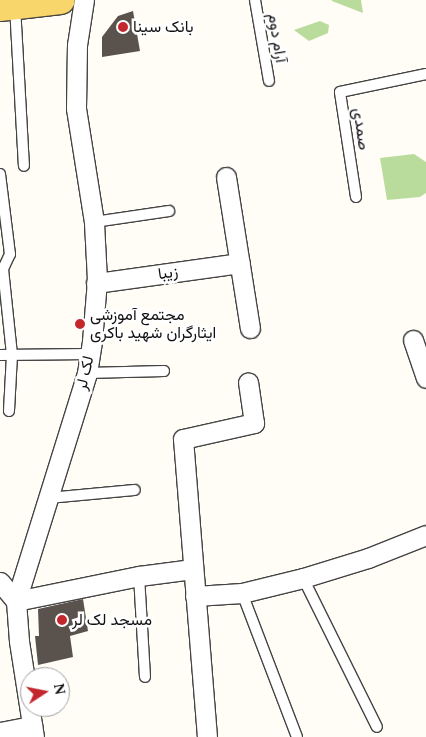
<!DOCTYPE html>
<meta charset="utf-8">
<style>
body{margin:0}
#map{position:relative;width:426px;height:737px;overflow:hidden;background:#fffdf5;font-family:Spectral,Vazirmatn,serif}
div>[style]{position:absolute}
[style*='--x']{left:calc(var(--x)*1px);top:calc(var(--y)*1px);width:calc(var(--w)*1px);rotate:calc(var(--a)*1deg)}
.forest>*{inset:0;background:#b9dc9c}
.building>*{inset:0;background:#5a524d}
.roads{filter:drop-shadow(1px 0 #444) drop-shadow(-1px 0 #444) drop-shadow(0 1px #444) drop-shadow(0 -1px #444)}
.lane>*{height:10px;margin:-5px;padding:0 5px;transform-origin:5px;border-radius:5px;background:#fff}
.street>*{height:19px;margin:-9.5px;padding:0 9.5px;transform-origin:9.5px;border-radius:9.5px;background:#fff}
.primary>*{height:28px;margin:-14px;padding:0 14px;transform-origin:14px;border-radius:14px;background:#f9d66b}
.dots>*{width:14px;height:14px;translate:-50% -50%;box-sizing:border-box;border:2px solid #fff;border-radius:50%}
span{translate:-50% -50%;white-space:nowrap;text-align:center;line-height:1.15;-webkit-text-stroke:5px #fff;paint-order:stroke}
.poi-label{font-size:16px;color:#111}
.left{translate:0 -50%;text-align:left}
.street-label{font-size:16px;color:#111}
.north{position:absolute;left:20px;top:667px;width:50px;height:50px;box-sizing:border-box;background:#fff;border:1px solid #a0a0a0;border-radius:50%;rotate:79deg;font-size:14px;font-weight:700;line-height:20px;text-align:center;color:#111}
.north::after{content:'';display:block;margin:auto;width:18px;height:22px;background:#c4262e;clip-path:polygon(50% 0,100% 100%,50% 72%,0 100%)}
</style>
<div id="map">
<div class="forest">
<div style="clip-path:polygon(332px 0,361px 0,363px 13px,332px 1px)"></div>
<div style="clip-path:polygon(320px 21px,329px 25px,328px 33px,309px 41px,294px 30px)"></div>
<div style="clip-path:polygon(414px 154px,426px 162px,426px 193px,420px 197px,387px 200px,380px 158px)"></div>
</div>
<div class="building">
<div style="clip-path:polygon(133px 11px,140px 51px,102px 57px,102px 37px,118px 16px)"></div>
<div style="clip-path:polygon(83px 599px,88px 631px,70px 636px,73px 657px,38px 665px,35px 636px,39px 636px,38px 609px)"></div>
</div>
<div class="roads">
<div class="lane">
<div style="--x:255;--y:0;--w:82;--a:80.2"></div>
<div style="--x:15;--y:6;--w:160;--a:86.8"></div>
<div style="--x:0;--y:174;--w:81;--a:82.9"></div>
<div style="--x:10;--y:254;--w:17;--a:115"></div>
<div style="--x:3;--y:269;--w:86;--a:84"></div>
<div style="--x:12;--y:355;--w:56;--a:93.1"></div>
<div style="--x:356;--y:197;--w:106;--a:-98.7"></div>
<div style="--x:340;--y:92;--w:88;--a:-11.8"></div>
<div style="--x:94;--y:222;--w:76;--a:-8.3"></div>
<div style="--x:0;--y:355;--w:89;--a:-0.6"></div>
<div style="--x:87;--y:373;--w:77;--a:-1.5"></div>
<div style="--x:48;--y:498;--w:87;--a:-5.3"></div>
<div style="--x:139;--y:576;--w:101;--a:86.6"></div>
<div style="--x:303;--y:578;--w:166;--a:63.6"></div>
<div style="--x:242;--y:593;--w:154;--a:69.1"></div>
</div>
<div class="street">
<div style="--x:226;--y:177;--w:153;--a:81"></div>
<div style="--x:96;--y:283;--w:145;--a:-7.9"></div>
<div style="--x:413;--y:340;--w:40;--a:71.1"></div>
<div style="--x:0;--y:582;--w:25;--a:50"></div>
<div style="--x:16;--y:601;--w:126;--a:-11.5"></div>
<div style="--x:139;--y:576;--w:54;--a:-7.4"></div>
<div style="--x:195;--y:596;--w:47;--a:-3.7"></div>
<div style="--x:242;--y:593;--w:63;--a:-13.8"></div>
<div style="--x:303;--y:578;--w:68;--a:-17.1"></div>
<div style="--x:368;--y:558;--w:62;--a:-21.6"></div>
<div style="--x:0;--y:732;--w:33;--a:-11"></div>
<div style="--x:34;--y:737;--w:97;--a:-98.9"></div>
<div style="--x:19;--y:641;--w:40;--a:-94.3"></div>
<div style="--x:16;--y:601;--w:239;--a:-72.7"></div>
<div style="--x:87;--y:373;--w:32;--a:-81"></div>
<div style="--x:92;--y:341;--w:61;--a:-85.3"></div>
<div style="--x:97;--y:280;--w:58;--a:-93"></div>
<div style="--x:94;--y:222;--w:115;--a:-99"></div>
<div style="--x:76;--y:108;--w:63;--a:-89.1"></div>
<div style="--x:77;--y:45;--w:46;--a:-81.2"></div>
<div style="--x:207;--y:737;--w:299;--a:-94.6"></div>
<div style="--x:183;--y:439;--w:73;--a:-12.7"></div>
<div style="--x:254;--y:423;--w:41;--a:-98.3"></div>
</div>
<div class="primary">
<div style="--x:0;--y:7;--w:61;--a:-6.5"></div>
</div>
</div>
<div class="dots">
<div style="left:123px;top:27px;background:#c4262e"></div>
<div style="left:80px;top:324px;background:#c4262e"></div>
<div style="left:62px;top:620px;background:#c4262e"></div>
</div>
<div class="poi-label">
<span class="left" style="left:133px;top:27px">بانک سینا</span>
<span class="left" style="left:90px;top:324px">مجتمع آموزشی<br>ایثارگران شهید باکری</span>
<span class="left" style="left:72px;top:620px">مسجد لک لر</span>
</div>
<div class="street-label">
<span style="left:277px;top:38px;rotate:81deg">آرام دوم</span>
<span style="left:361px;top:129px;rotate:82deg">صمدی</span>
<span style="left:168px;top:273px;rotate:-8deg">زیبا</span>
<span style="left:85px;top:373px;rotate:-77deg">لک لر</span>
</div>
<div class="north">N</div>
</div>
